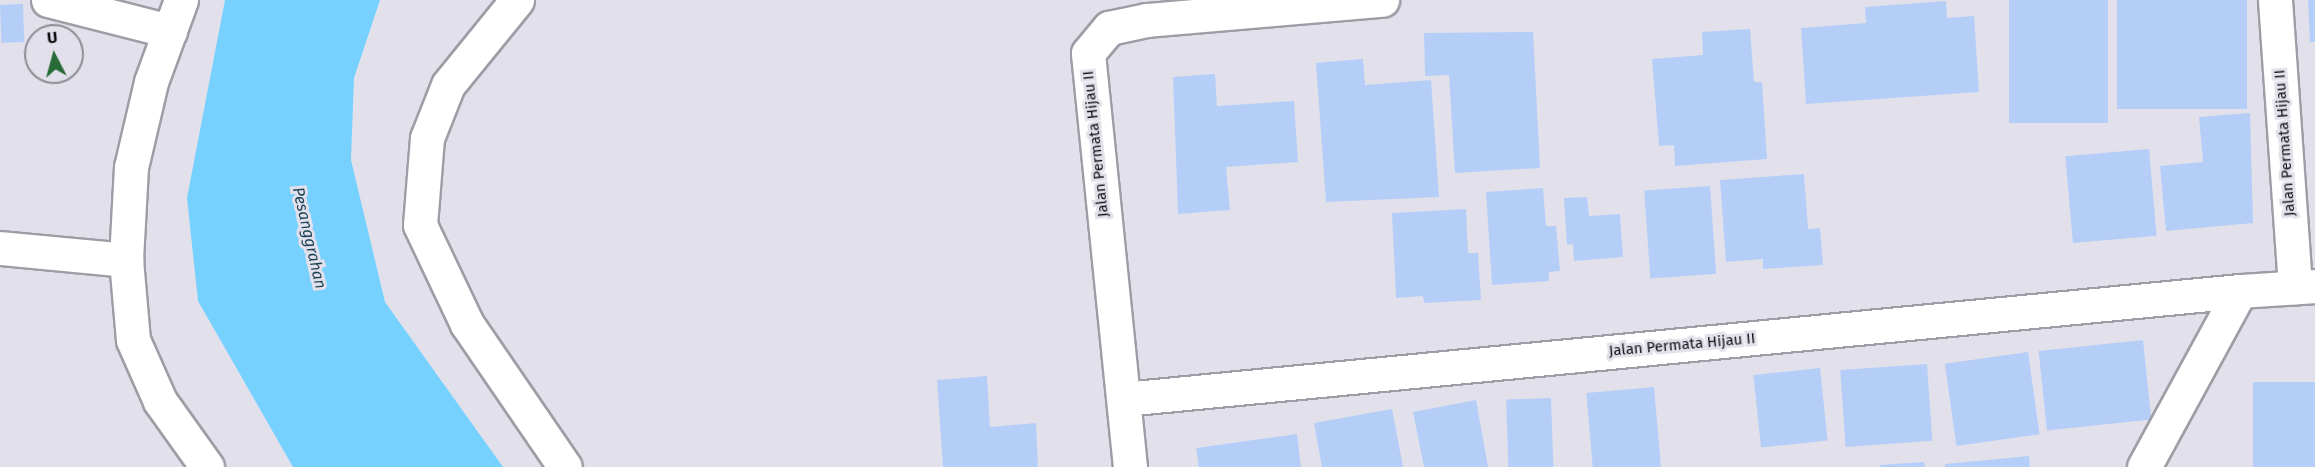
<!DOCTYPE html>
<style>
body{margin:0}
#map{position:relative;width:2315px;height:467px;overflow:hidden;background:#e2e1eb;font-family:"Fira Sans",sans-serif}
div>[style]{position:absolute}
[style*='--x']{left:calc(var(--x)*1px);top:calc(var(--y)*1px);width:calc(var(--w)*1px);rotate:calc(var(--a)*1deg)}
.water>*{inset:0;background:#77d1fe}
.building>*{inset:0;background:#b5cef7;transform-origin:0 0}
.roads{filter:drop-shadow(2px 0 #9d9da6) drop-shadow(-2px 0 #9d9da6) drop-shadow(0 2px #9d9da6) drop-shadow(0 -2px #9d9da6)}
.minor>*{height:33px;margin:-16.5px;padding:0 16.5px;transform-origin:16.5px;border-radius:16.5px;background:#fff}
span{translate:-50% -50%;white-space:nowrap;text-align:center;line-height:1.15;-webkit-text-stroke:6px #e2e1eb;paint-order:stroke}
.street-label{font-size:15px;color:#0c0c0f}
.water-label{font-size:16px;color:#1b4255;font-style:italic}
.north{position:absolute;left:24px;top:24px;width:60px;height:60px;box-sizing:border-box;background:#e2e1eb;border:2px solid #8c8c93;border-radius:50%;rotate:354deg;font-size:16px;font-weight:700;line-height:24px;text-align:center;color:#0c0c0f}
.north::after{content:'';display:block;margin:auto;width:21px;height:27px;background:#276b36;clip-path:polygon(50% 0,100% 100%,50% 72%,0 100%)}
</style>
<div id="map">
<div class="water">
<div style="clip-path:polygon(225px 0,380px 0,354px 78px,351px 160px,385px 302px,503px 467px,293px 467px,198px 301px,187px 198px)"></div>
</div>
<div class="building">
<div style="left:2009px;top:0;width:99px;height:123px"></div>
<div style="left:2117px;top:0;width:130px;height:109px"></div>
<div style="clip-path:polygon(2308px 0,2315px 0,2315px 42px,2310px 42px)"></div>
<div style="clip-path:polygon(1946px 1px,1947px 18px,1974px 16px,1979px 92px,1806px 104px,1801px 28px,1866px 23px,1865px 7px)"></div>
<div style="left:23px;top:4px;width:38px;height:23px;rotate:88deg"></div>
<div style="clip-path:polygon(1750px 29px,1754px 82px,1762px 82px,1767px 159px,1675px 166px,1674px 145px,1659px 146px,1652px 59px,1703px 55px,1702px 32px)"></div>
<div style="clip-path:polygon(1533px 32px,1540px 168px,1455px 173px,1449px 75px,1425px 76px,1424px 33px)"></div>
<div style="clip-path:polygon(1363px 59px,1365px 85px,1431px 80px,1439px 197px,1326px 202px,1316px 63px)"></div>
<div style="clip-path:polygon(1215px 74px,1217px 106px,1294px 101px,1298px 162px,1226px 167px,1230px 210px,1178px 214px,1173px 77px)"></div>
<div style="clip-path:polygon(2250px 113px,2253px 223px,2166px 231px,2160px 166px,2203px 162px,2199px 117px)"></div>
<div style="left:2149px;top:149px;width:87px;height:84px;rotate:85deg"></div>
<div style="clip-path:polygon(1804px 174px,1808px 229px,1820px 228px,1823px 265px,1763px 269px,1763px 259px,1726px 262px,1720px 180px)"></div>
<div style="left:1710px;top:186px;width:88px;height:66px;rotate:86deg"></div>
<div style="clip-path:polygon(1543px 188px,1546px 226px,1556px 226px,1560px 271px,1549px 272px,1549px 281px,1492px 285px,1486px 192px)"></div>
<div style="clip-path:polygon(1587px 197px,1589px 216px,1620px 214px,1623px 257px,1574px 261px,1573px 244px,1567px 245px,1564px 198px)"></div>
<div style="clip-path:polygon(1466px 209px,1468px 253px,1478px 253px,1481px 300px,1424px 303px,1423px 296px,1396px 298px,1392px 213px)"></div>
<div style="left:2143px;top:340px;width:80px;height:105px;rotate:84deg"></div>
<div style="left:2028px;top:352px;width:83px;height:84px;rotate:82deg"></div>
<div style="left:1927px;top:364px;width:77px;height:87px;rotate:86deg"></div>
<div style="left:1820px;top:368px;width:73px;height:67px;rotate:84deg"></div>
<div style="clip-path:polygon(987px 376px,990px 427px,1036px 423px,1038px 467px,943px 467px,937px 380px)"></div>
<div style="left:2315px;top:382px;width:85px;height:62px;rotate:90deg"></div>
<div style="left:1654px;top:387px;width:80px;height:68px;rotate:85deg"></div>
<div style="left:1551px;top:398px;width:69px;height:45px;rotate:88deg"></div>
<div style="clip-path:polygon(1476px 400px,1488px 467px,1424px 467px,1413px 412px)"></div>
<div style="clip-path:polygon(1392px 409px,1403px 467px,1322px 467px,1314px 423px)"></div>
<div style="clip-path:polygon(1297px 434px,1301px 467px,1199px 467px,1196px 448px)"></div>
<div style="clip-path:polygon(2029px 456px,2030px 467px,1945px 467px,1945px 464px)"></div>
<div style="clip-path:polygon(1924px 462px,1925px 467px,1880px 467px,1880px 465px)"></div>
</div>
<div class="roads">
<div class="minor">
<div style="--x:48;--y:0;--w:126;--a:14.3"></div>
<div style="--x:181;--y:0;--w:87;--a:110.1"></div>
<div style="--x:151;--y:82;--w:87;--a:103.2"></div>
<div style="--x:131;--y:167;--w:93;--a:93.1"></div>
<div style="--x:126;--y:260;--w:80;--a:85"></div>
<div style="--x:133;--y:340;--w:67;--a:66.1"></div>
<div style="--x:160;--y:401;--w:81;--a:54.5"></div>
<div style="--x:517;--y:0;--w:109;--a:129.1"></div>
<div style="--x:448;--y:85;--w:57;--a:111.6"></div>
<div style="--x:427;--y:138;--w:87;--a:94.6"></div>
<div style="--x:420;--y:225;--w:110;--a:64.6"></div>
<div style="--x:467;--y:324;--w:173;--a:55.6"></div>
<div style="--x:2275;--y:0;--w:288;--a:86"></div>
<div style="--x:0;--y:248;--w:127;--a:5.4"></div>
<div style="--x:1124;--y:399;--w:1121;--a:-5.53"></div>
<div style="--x:1130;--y:467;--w:416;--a:-95.8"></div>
<div style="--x:1088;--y:53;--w:33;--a:-50"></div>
<div style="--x:1109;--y:28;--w:39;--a:-12"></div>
<div style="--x:1147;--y:20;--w:236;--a:-4.9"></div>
<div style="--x:2144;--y:467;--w:200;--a:-61.4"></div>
<div style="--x:2240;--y:291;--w:75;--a:-3.8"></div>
</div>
</div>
<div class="street-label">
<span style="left:2285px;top:143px;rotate:-94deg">Jalan Permata Hijau II</span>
<span style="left:1096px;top:144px;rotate:-96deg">Jalan Permata Hijau II</span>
<span style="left:1682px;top:345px;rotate:-5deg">Jalan Permata Hijau II</span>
</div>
<div class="water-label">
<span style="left:309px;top:238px;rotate:77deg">Pesanggrahan</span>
</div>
<div class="north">U</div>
</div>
